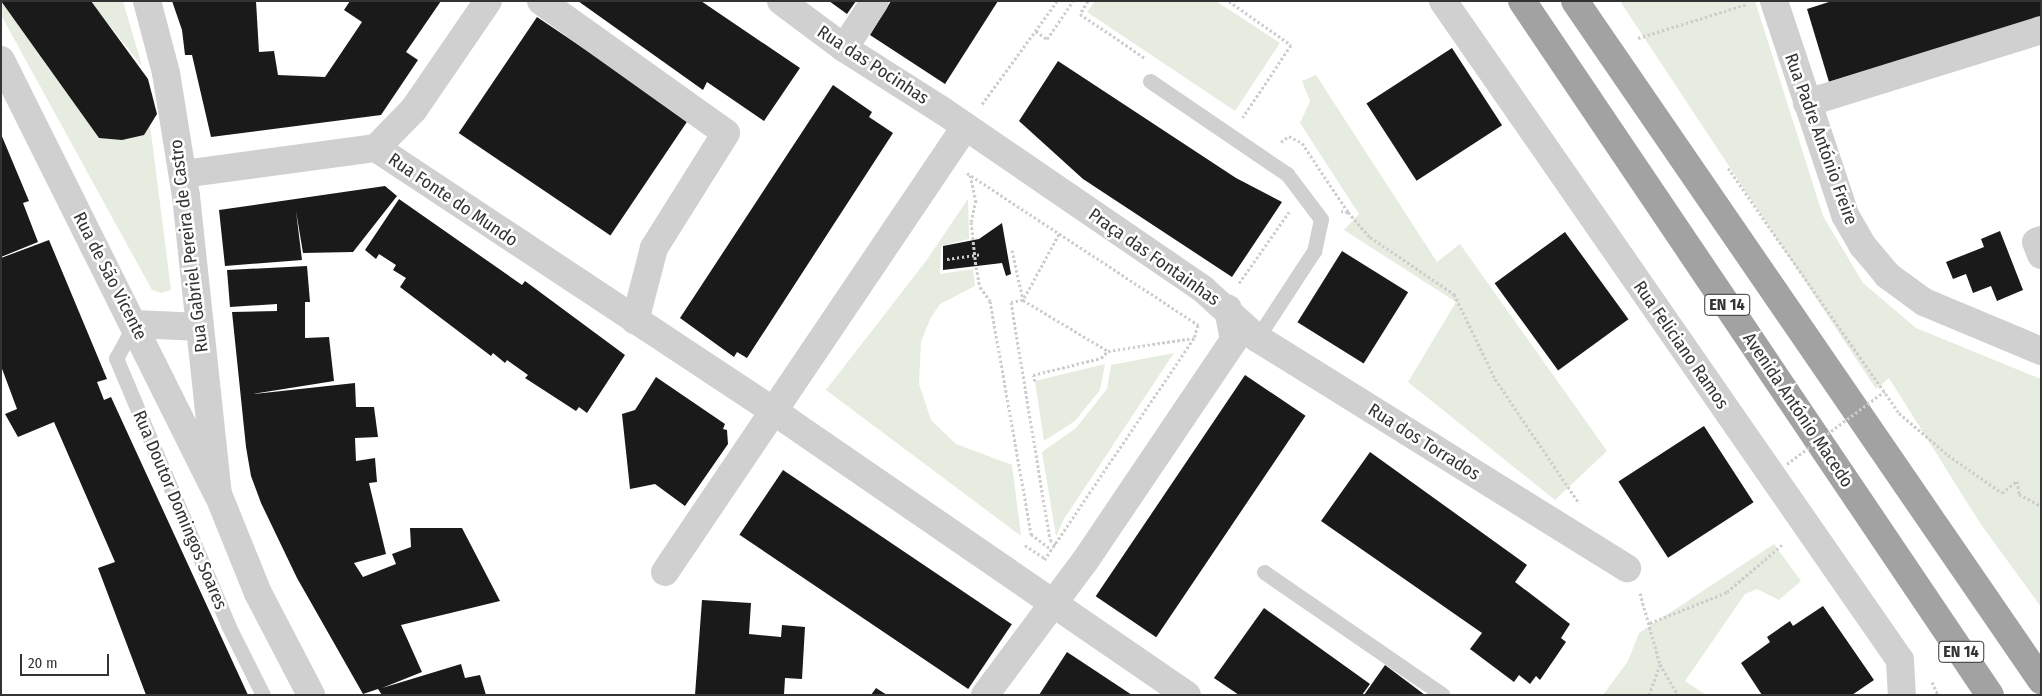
<!DOCTYPE html>
<meta charset="utf-8">
<style>
body{margin:0}
#map{position:relative;width:2042px;height:696px;overflow:hidden;background:#fff;font-family:"Fira Sans Condensed",sans-serif}
div>[style]{position:absolute}
[style*='--x']{left:calc(var(--x)*1px);top:calc(var(--y)*1px);width:calc(var(--w)*1px);rotate:calc(var(--a)*1deg)}
.green>*{inset:0;background:#e6ecdf}
.building>*{inset:0;background:#1a1a1a;transform-origin:0 0}
.path>*{height:3px;margin-top:-1.5px;transform-origin:0;background:repeating-linear-gradient(90deg,#cdcdcd 0 2.5px,transparent 0 5px)}
.service>*{height:15px;margin:-7.5px;padding:0 7.5px;transform-origin:7.5px;border-radius:7.5px;background:#d0d0d0}
.minor>*{height:28px;margin:-14px;padding:0 14px;transform-origin:14px;border-radius:14px;background:#d0d0d0}
.tertiary>*{height:28px;margin:-14px;padding:0 14px;transform-origin:14px;border-radius:14px;background:#d0d0d0}
.trunk>*{height:28px;margin:-14px;padding:0 14px;transform-origin:14px;border-radius:14px;background:#a2a2a2}
.path-bridge>*{height:3px;margin-top:-1.5px;transform-origin:0;background:repeating-linear-gradient(90deg,#cdcdcd 0 2.5px,transparent 0 5px)}
span{translate:-50% -50%;white-space:nowrap;text-align:center;line-height:1.15;-webkit-text-stroke:5px #fff;paint-order:stroke}
.shield-label span{padding:1px 4px;background:#fff;border:1px solid;border-radius:4px;-webkit-text-stroke-width:0}
.shield-label{font-size:16px;color:#333;font-weight:700}
.street-label{font-size:18px;color:#333}
.frame{position:absolute;inset:0;border:2px solid #333;pointer-events:none}
.scale{position:absolute;left:20px;top:654px;width:89px;height:22px;box-sizing:border-box;border:2px solid #333;border-top:0;padding-left:6px;font-size:15px;line-height:18px;white-space:nowrap;color:#333;-webkit-text-stroke:4px #fff;paint-order:stroke}
</style>
<div id="map">
<div class="green">
<div style="clip-path:polygon(1px 1px,123px 1px,142px 66px,101px 15px,44px 61px,99px 138px,144px 135px,150px 125px,171px 290px,161px 293px,152px 290px,1px 15px)"></div>
<div style="clip-path:polygon(1095px 1px,1216px 1px,1280px 43px,1235px 111px,1087px 12px)"></div>
<div style="clip-path:polygon(1620px 1px,1755px 1px,1823px 216px,1863px 283px,1916px 328px,2041px 379px,2041px 607px,1980px 523px,1889px 378px,1876px 389px)"></div>
<div style="clip-path:polygon(1316px 75px,1437px 262px,1460px 244px,1607px 451px,1555px 500px,1408px 382px,1456px 302px,1344px 230px,1359px 214px,1300px 123px,1310px 101px,1302px 81px)"></div>
<div style="clip-path:polygon(968px 199px,969px 239px,941px 246px,940px 274px,973px 269px,975px 286px,940px 304px,930px 319px,921px 342px,919px 384px,931px 420px,956px 444px,1012px 465px,1021px 536px,826px 390px,926px 261px)"></div>
<div style="clip-path:polygon(1174px 353px,1064px 519px,1056px 536px,1042px 452px,1076px 428px,1107px 389px,1111px 365px)"></div>
<div style="clip-path:polygon(1105px 364px,1100px 390px,1075px 421px,1044px 441px,1035px 381px)"></div>
<div style="clip-path:polygon(1774px 544px,1801px 581px,1779px 600px,1757px 589px,1745px 594px,1685px 681px,1706px 695px,1603px 695px,1628px 661px,1639px 633px)"></div>
</div>
<div class="building">
<div style="clip-path:polygon(1px 1px,91px 1px,148px 79px,157px 114px,144px 135px,122px 140px,99px 138px)"></div>
<div style="clip-path:polygon(172px 1px,256px 1px,259px 52px,274px 51px,278px 75px,325px 77px,362px 22px,344px 10px,350px 1px,441px 1px,406px 52px,418px 60px,381px 115px,211px 137px,192px 55px,185px 55px,182px 30px)"></div>
<div style="clip-path:polygon(578px 1px,701px 1px,800px 68px,764px 121px,707px 82px,703px 90px)"></div>
<div style="clip-path:polygon(829px 1px,856px 1px,847px 14px)"></div>
<div style="clip-path:polygon(891px 1px,998px 1px,945px 84px,870px 35px)"></div>
<div style="clip-path:polygon(1832px 1px,2041px 1px,2041px 17px,1829px 82px,1807px 9px)"></div>
<div style="left:537px;top:17px;width:183px;height:140px;rotate:34deg"></div>
<div style="left:1452px;top:48px;width:92px;height:102px;rotate:57deg"></div>
<div style="clip-path:polygon(1058px 61px,1236px 178px,1282px 202px,1232px 277px,1083px 179px,1019px 121px)"></div>
<div style="clip-path:polygon(833px 85px,872px 112px,869px 117px,893px 133px,747px 358px,737px 352px,734px 357px,680px 318px)"></div>
<div style="clip-path:polygon(1px 134px,29px 201px,23px 203px,38px 242px,1px 257px)"></div>
<div style="clip-path:polygon(385px 186px,397px 196px,353px 252px,303px 253px,296px 211px,302px 260px,225px 266px,219px 210px)"></div>
<div style="clip-path:polygon(399px 199px,522px 285px,525px 281px,625px 355px,587px 413px,579px 407px,576px 411px,525px 378px,528px 375px,507px 360px,505px 363px,493px 353px,491px 356px,400px 287px,406px 278px,393px 270px,396px 265px,379px 254px,376px 259px,365px 250px)"></div>
<div style="clip-path:polygon(1002px 223px,1011px 274px,1006px 276px,1002px 263px,943px 270px,943px 246px,979px 239px)"></div>
<div style="clip-path:polygon(2000px 231px,2023px 290px,1997px 301px,1991px 286px,1973px 293px,1966px 274px,1953px 279px,1946px 262px,1984px 247px,1981px 239px)"></div>
<div style="left:1565px;top:232px;width:108px;height:87px;rotate:54deg"></div>
<div style="clip-path:polygon(49px 240px,107px 379px,97px 382px,104px 400px,111px 397px,248px 695px,146px 695px,98px 568px,115px 562px,54px 422px,18px 437px,5px 414px,17px 409px,1px 366px,1px 258px)"></div>
<div style="left:1342px;top:251px;width:78px;height:84px;rotate:32deg"></div>
<div style="clip-path:polygon(307px 266px,310px 302px,305px 302px,305px 338px,329px 337px,334px 381px,253px 394px,355px 383px,356px 407px,374px 407px,378px 437px,355px 438px,356px 461px,375px 458px,377px 482px,369px 483px,386px 554px,354px 563px,363px 577px,396px 564px,392px 554px,411px 547px,410px 528px,462px 528px,500px 601px,401px 625px,422px 672px,382px 688px,461px 664px,465px 678px,480px 675px,486px 695px,382px 695px,378px 689px,363px 694px,297px 578px,261px 503px,251px 476px,246px 447px,232px 312px,277px 311px,277px 304px,230px 307px,227px 270px)"></div>
<div style="left:1245px;top:375px;width:73px;height:267px;rotate:34deg"></div>
<div style="clip-path:polygon(656px 377px,725px 424px,723px 429px,727px 430px,728px 444px,685px 506px,655px 484px,630px 489px,622px 414px,635px 410px)"></div>
<div style="left:1704px;top:426px;width:91px;height:102px;rotate:57deg"></div>
<div style="clip-path:polygon(1370px 452px,1527px 565px,1515px 582px,1570px 624px,1561px 638px,1566px 642px,1540px 680px,1536px 676px,1530px 684px,1519px 675px,1514px 682px,1470px 649px,1482px 633px,1321px 521px)"></div>
<div style="left:783px;top:470px;width:276px;height:78px;rotate:34deg"></div>
<div style="clip-path:polygon(702px 600px,751px 603px,749px 634px,781px 637px,782px 625px,805px 627px,802px 679px,785px 678px,784px 695px,695px 695px)"></div>
<div style="clip-path:polygon(1823px 606px,1874px 680px,1852px 695px,1762px 695px,1741px 663px,1770px 642px,1767px 637px,1790px 621px,1793px 626px)"></div>
<div style="clip-path:polygon(1264px 608px,1370px 684px,1362px 695px,1239px 695px,1214px 678px)"></div>
<div style="clip-path:polygon(1067px 652px,1132px 695px,1039px 695px)"></div>
<div style="clip-path:polygon(1385px 665px,1425px 695px,1364px 695px)"></div>
<div style="clip-path:polygon(876px 688px,887px 695px,871px 695px)"></div>
</div>
<div class="path">
<div style="--x:1088;--y:1;--w:15;--a:122"></div>
<div style="--x:1080;--y:14;--w:78;--a:34.1"></div>
<div style="--x:1229;--y:1;--w:76;--a:35.4"></div>
<div style="--x:1291;--y:45;--w:87;--a:123.7"></div>
<div style="--x:1036;--y:31;--w:14;--a:36"></div>
<div style="--x:1047;--y:39;--w:46;--a:-55.6"></div>
<div style="--x:1638;--y:38;--w:114;--a:-17.3"></div>
<div style="--x:982;--y:104;--w:127;--a:-53.9"></div>
<div style="--x:1281;--y:142;--w:10;--a:-37"></div>
<div style="--x:1289;--y:136;--w:15;--a:28"></div>
<div style="--x:1302;--y:143;--w:83;--a:56.3"></div>
<div style="--x:1348;--y:212;--w:7;--a:-172"></div>
<div style="--x:1728;--y:168;--w:299;--a:55.1"></div>
<div style="--x:1899;--y:413;--w:65;--a:40.6"></div>
<div style="--x:1948;--y:455;--w:66;--a:35.1"></div>
<div style="--x:2002;--y:493;--w:19;--a:-39"></div>
<div style="--x:967;--y:173;--w:277;--a:33.3"></div>
<div style="--x:1198;--y:325;--w:14;--a:107"></div>
<div style="--x:1194;--y:338;--w:270;--a:124"></div>
<div style="--x:970;--y:175;--w:26;--a:77"></div>
<div style="--x:976;--y:200;--w:23;--a:103"></div>
<div style="--x:971;--y:222;--w:45;--a:83.7"></div>
<div style="--x:976;--y:267;--w:20;--a:79"></div>
<div style="--x:980;--y:287;--w:17;--a:54"></div>
<div style="--x:990;--y:301;--w:237;--a:80"></div>
<div style="--x:1031;--y:534;--w:26;--a:37"></div>
<div style="--x:1348;--y:212;--w:33;--a:49"></div>
<div style="--x:1370;--y:237;--w:102;--a:34.2"></div>
<div style="--x:1454;--y:294;--w:94;--a:64.2"></div>
<div style="--x:1495;--y:379;--w:150;--a:55.9"></div>
<div style="--x:1059;--y:234;--w:75;--a:118.6"></div>
<div style="--x:1023;--y:300;--w:99;--a:31"></div>
<div style="--x:1012;--y:250;--w:51;--a:77.6"></div>
<div style="--x:1023;--y:300;--w:12;--a:171"></div>
<div style="--x:1011;--y:302;--w:241;--a:80.7"></div>
<div style="--x:1050;--y:540;--w:9;--a:36"></div>
<div style="--x:947;--y:259;--w:35;--a:-8"></div>
<div style="--x:1239;--y:283;--w:87;--a:-54.8"></div>
<div style="--x:1035;--y:381;--w:6;--a:-108"></div>
<div style="--x:1033;--y:375;--w:70;--a:-14"></div>
<div style="--x:1101;--y:358;--w:10;--a:-45"></div>
<div style="--x:1108;--y:351;--w:86;--a:-8.7"></div>
<div style="--x:2017;--y:481;--w:13;--a:81"></div>
<div style="--x:2019;--y:494;--w:25;--a:29"></div>
<div style="--x:1025;--y:545;--w:25;--a:34"></div>
<div style="--x:1640;--y:593;--w:74;--a:74.3"></div>
<div style="--x:1660;--y:664;--w:36;--a:60"></div>
<div style="--x:1650;--y:623;--w:83;--a:-21.9"></div>
<div style="--x:1727;--y:592;--w:75;--a:-40.7"></div>
<div style="--x:1932;--y:682;--w:14;--a:65"></div>
<div style="--x:1649;--y:695;--w:33;--a:-70"></div>
</div>
<div class="service">
<div style="--x:1150;--y:81;--w:166;--a:34.2"></div>
<div style="--x:1287;--y:174;--w:56;--a:52.9"></div>
<div style="--x:1321;--y:219;--w:33;--a:102"></div>
<div style="--x:1314;--y:251;--w:104;--a:123.2"></div>
<div style="--x:135;--y:324;--w:39;--a:119"></div>
<div style="--x:116;--y:358;--w:290;--a:67.2"></div>
<div style="--x:228;--y:625;--w:78;--a:63.4"></div>
<div style="--x:1264;--y:572;--w:217;--a:34.5"></div>
</div>
<div class="minor">
<div style="--x:541;--y:1;--w:227;--a:35.5"></div>
<div style="--x:726;--y:133;--w:136;--a:122.1"></div>
<div style="--x:654;--y:248;--w:75;--a:104.6"></div>
<div style="--x:781;--y:1;--w:79;--a:36.7"></div>
<div style="--x:844;--y:48;--w:117;--a:32.5"></div>
<div style="--x:943;--y:111;--w:316;--a:34.4"></div>
<div style="--x:1204;--y:290;--w:72;--a:42.2"></div>
<div style="--x:1257;--y:338;--w:436;--a:31.9"></div>
<div style="--x:1443;--y:1;--w:802;--a:55.26"></div>
<div style="--x:1900;--y:660;--w:35;--a:87"></div>
<div style="--x:1774;--y:1;--w:225;--a:71.6"></div>
<div style="--x:1845;--y:215;--w:36;--a:60"></div>
<div style="--x:1863;--y:246;--w:38;--a:50"></div>
<div style="--x:1887;--y:275;--w:46;--a:36.1"></div>
<div style="--x:1924;--y:302;--w:127;--a:22.7"></div>
<div style="--x:844;--y:48;--w:56;--a:-56.6"></div>
<div style="--x:1;--y:60;--w:484;--a:63.5"></div>
<div style="--x:1807;--y:103;--w:245;--a:-17.3"></div>
<div style="--x:376;--y:148;--w:494;--a:33.5"></div>
<div style="--x:788;--y:421;--w:484;--a:34.5"></div>
<div style="--x:376;--y:148;--w:54;--a:-45.7"></div>
<div style="--x:414;--y:109;--w:131;--a:-55.6"></div>
<div style="--x:183;--y:174;--w:195;--a:-7.7"></div>
<div style="--x:2041;--y:240;--w:5;--a:158"></div>
<div style="--x:2036;--y:242;--w:14;--a:69"></div>
<div style="--x:135;--y:324;--w:65;--a:2.6"></div>
<div style="--x:665;--y:572;--w:537;--a:-56.01"></div>
<div style="--x:985;--y:695;--w:167;--a:-53.3"></div>
<div style="--x:1085;--y:561;--w:267;--a:-56"></div>
<div style="--x:1234;--y:340;--w:32;--a:-101"></div>
</div>
<div class="tertiary">
<div style="--x:147;--y:1;--w:74;--a:75.2"></div>
<div style="--x:166;--y:73;--w:125;--a:80.8"></div>
<div style="--x:186;--y:196;--w:300;--a:83.9"></div>
<div style="--x:218;--y:494;--w:107;--a:68"></div>
<div style="--x:258;--y:593;--w:115;--a:62.5"></div>
</div>
<div class="trunk">
<div style="--x:1522;--y:1;--w:837;--a:56.01"></div>
<div style="--x:1575;--y:1;--w:824;--a:55.54"></div>
</div>
<div class="path-bridge">
<div style="--x:1787;--y:464;--w:122;--a:-36.7"></div>
</div>
<div class="shield-label">
<span style="left:1727px;top:305px">EN 14</span>
<span style="left:1961px;top:652px">EN 14</span>
</div>
<div class="street-label">
<span style="left:873px;top:65px;rotate:33deg">Rua das Pocinhas</span>
<span style="left:1821px;top:139px;rotate:70deg">Rua Padre António Freire</span>
<span style="left:453px;top:200px;rotate:34deg">Rua Fonte do Mundo</span>
<span style="left:189px;top:246px;rotate:-97deg">Rua Gabriel Pereira de Castro</span>
<span style="left:1154px;top:257px;rotate:35deg">Praça das Fontainhas</span>
<span style="left:110px;top:276px;rotate:63deg">Rua de São Vicente</span>
<span style="left:1681px;top:345px;rotate:55deg">Rua Feliciano Ramos</span>
<span style="left:1798px;top:410px;rotate:56deg">Avenida António Macedo</span>
<span style="left:1424px;top:442px;rotate:32deg">Rua dos Torrados</span>
<span style="left:180px;top:510px;rotate:67deg">Rua Doutor Domingos Soares</span>
</div>
<div class="frame"></div>
<div class="scale">20 m</div>
</div>
